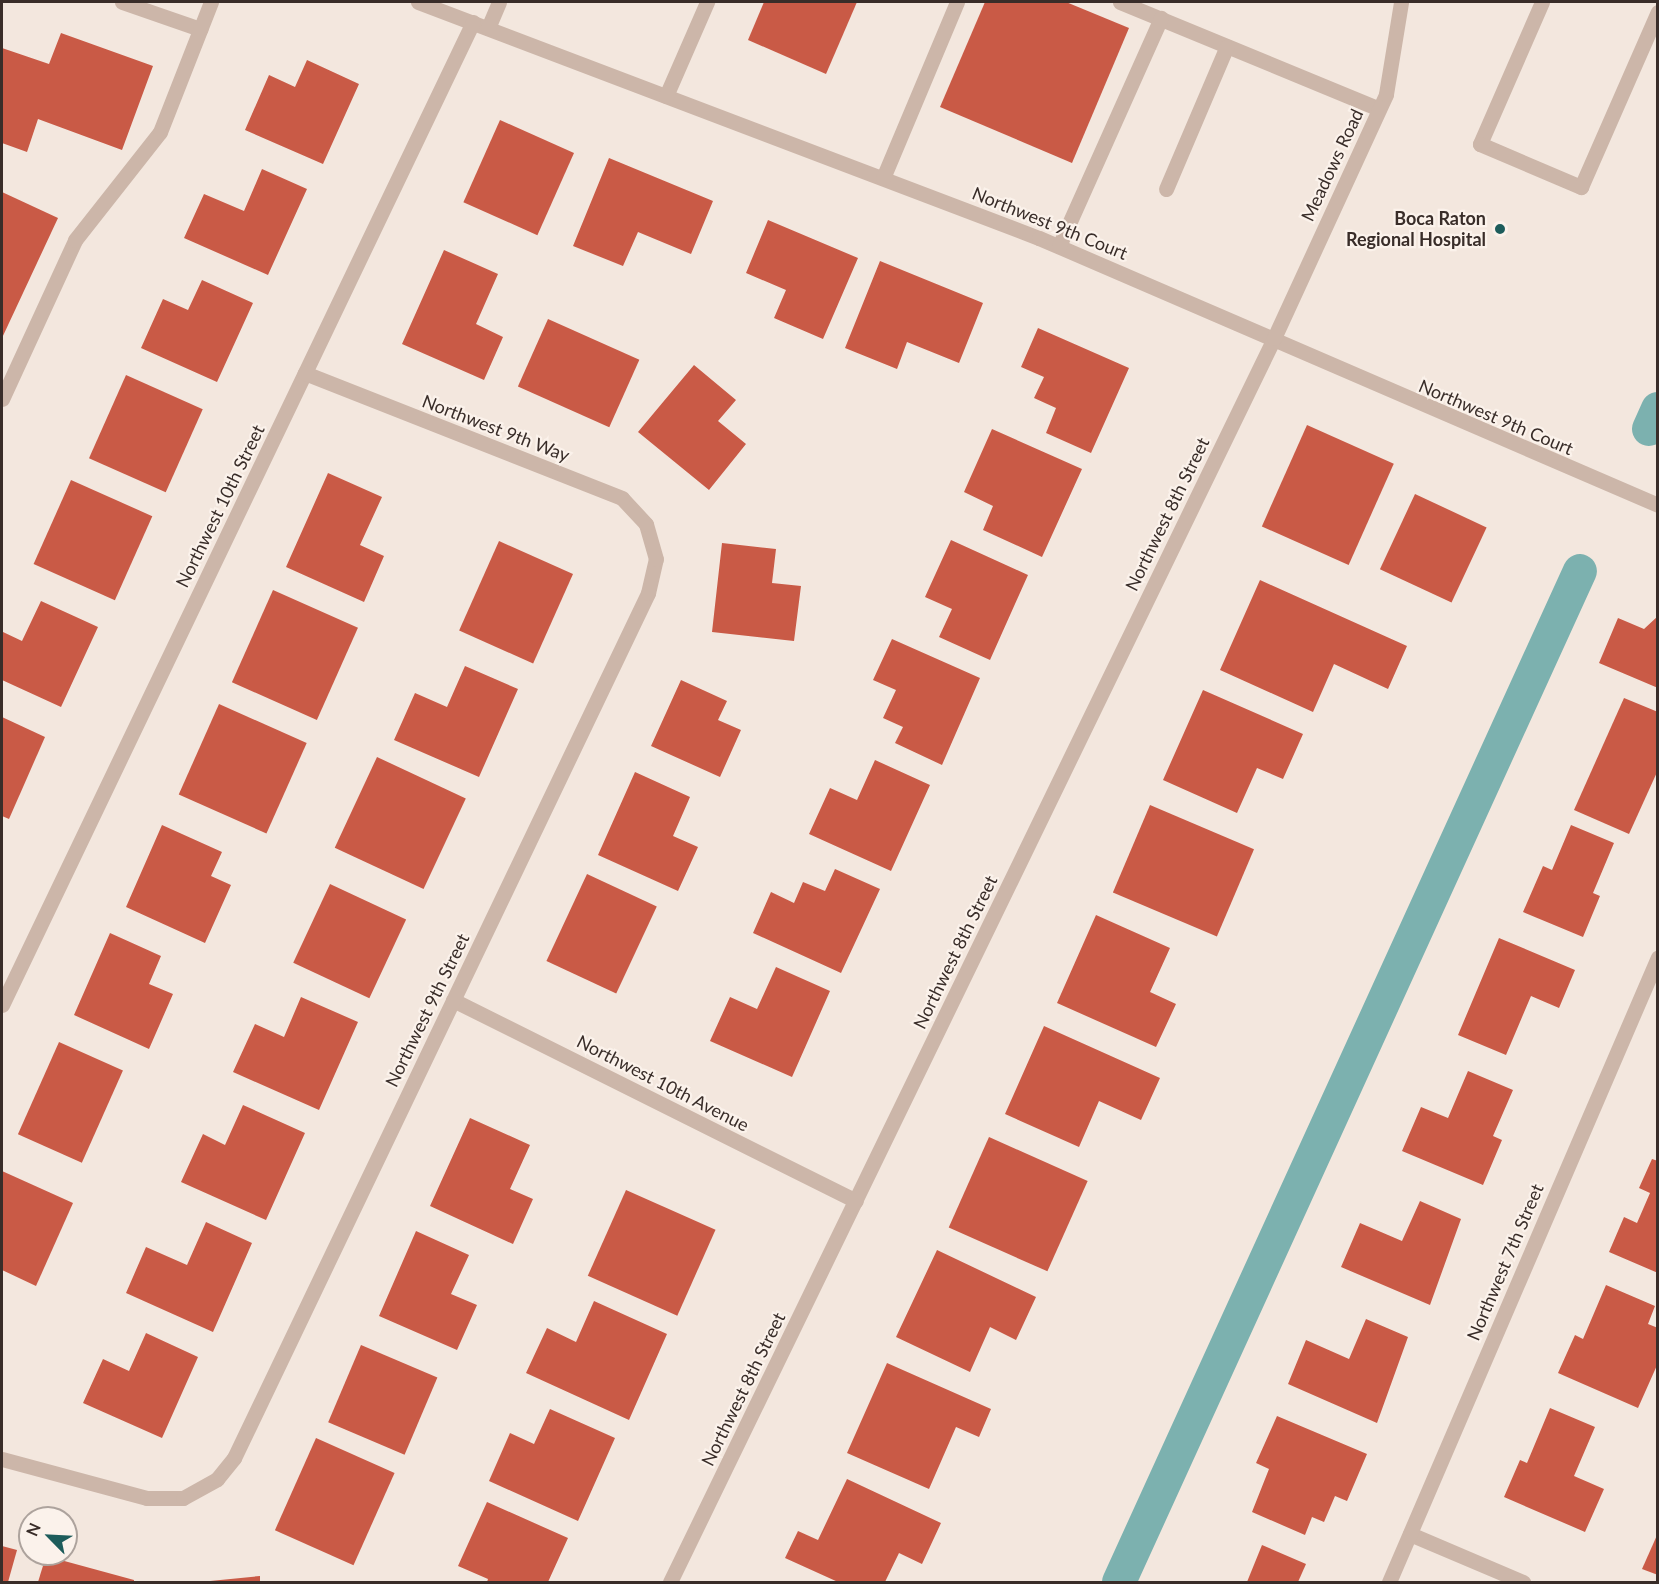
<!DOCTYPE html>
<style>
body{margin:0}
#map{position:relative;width:1659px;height:1584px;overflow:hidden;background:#f3e7de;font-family:Lato,sans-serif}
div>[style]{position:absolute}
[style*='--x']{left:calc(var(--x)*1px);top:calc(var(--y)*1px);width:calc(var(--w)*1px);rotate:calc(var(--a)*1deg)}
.canal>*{height:34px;margin:-17px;padding:0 17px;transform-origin:17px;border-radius:17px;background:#7cb1af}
.building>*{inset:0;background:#c95a46;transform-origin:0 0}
.minor>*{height:15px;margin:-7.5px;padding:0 7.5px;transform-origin:7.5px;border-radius:7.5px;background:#ccb6a9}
.dots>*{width:16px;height:16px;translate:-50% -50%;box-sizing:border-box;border:3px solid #fbf2eb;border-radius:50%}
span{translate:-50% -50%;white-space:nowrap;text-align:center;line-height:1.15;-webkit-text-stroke:4.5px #fbf2eb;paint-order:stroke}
.street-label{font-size:18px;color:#392d29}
.poi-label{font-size:18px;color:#392d29;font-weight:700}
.right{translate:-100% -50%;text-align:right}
.frame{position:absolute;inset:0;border:3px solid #392d29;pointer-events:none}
.north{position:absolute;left:18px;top:1506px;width:60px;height:60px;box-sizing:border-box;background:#fbf2eb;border:2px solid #ada39d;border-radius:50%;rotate:294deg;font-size:16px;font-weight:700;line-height:24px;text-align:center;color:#392d29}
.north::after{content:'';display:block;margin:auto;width:21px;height:27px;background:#1d5c5b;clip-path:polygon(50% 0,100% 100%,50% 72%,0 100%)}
</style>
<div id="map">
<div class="canal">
<div style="--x:1649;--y:429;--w:22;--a:-66"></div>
<div style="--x:1119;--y:1582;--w:1111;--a:-65.49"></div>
</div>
<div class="building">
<div style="clip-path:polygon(764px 2px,857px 2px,826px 74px,748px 40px)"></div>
<div style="clip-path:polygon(985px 2px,1066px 2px,1129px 28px,1072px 163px,940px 107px)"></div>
<div style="clip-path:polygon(61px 33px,153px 66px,122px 150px,38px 119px,27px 152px,2px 143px,2px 48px,49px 64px)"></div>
<div style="clip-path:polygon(307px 60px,359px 84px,323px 164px,245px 130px,269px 75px,295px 87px)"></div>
<div style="left:500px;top:120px;width:81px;height:90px;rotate:24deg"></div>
<div style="clip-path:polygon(609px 158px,713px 201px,691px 254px,638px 232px,623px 266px,573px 246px)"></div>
<div style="clip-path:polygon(262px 169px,307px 189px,268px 275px,184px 238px,204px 194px,244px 211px)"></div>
<div style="clip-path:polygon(2px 192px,58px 218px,2px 338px)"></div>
<div style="clip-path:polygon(768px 220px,858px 258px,823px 339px,774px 318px,786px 290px,746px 273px)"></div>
<div style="clip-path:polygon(444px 250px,498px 274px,476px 324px,503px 337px,484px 380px,402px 344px)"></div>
<div style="clip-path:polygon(880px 261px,983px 303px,959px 363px,907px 342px,897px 369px,845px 348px)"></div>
<div style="clip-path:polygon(202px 280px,253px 303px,217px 382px,141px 348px,163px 299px,188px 310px)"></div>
<div style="left:548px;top:319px;width:100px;height:74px;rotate:24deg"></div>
<div style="clip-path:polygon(1038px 328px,1129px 368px,1091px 453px,1046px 433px,1056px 408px,1034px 398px,1044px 377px,1021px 367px)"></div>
<div style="clip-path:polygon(694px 365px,736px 400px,718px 421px,746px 444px,709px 490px,638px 432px)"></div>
<div style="left:126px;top:375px;width:84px;height:91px;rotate:24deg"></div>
<div style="left:1307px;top:425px;width:95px;height:111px;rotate:24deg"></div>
<div style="clip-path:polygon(992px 429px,1082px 469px,1042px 557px,983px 530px,993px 506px,964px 492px)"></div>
<div style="clip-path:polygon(328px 473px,382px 497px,360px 545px,384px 556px,364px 602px,286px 567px)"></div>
<div style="left:71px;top:480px;width:89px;height:92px;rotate:24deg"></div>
<div style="left:1415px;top:494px;width:79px;height:83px;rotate:25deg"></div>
<div style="clip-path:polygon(951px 540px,1028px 575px,990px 660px,939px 637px,952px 609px,925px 597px)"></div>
<div style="left:499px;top:541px;width:81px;height:98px;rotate:24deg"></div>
<div style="clip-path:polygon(722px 543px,776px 549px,772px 583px,801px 586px,794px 641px,712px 632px)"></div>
<div style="clip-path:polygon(1260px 580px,1407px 646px,1388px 689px,1334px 664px,1313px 712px,1220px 670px)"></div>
<div style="left:273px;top:590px;width:93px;height:101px;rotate:24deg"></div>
<div style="clip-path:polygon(41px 601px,98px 627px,61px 707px,2px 680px,3px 632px,22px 641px)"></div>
<div style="clip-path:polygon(1658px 616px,1658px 688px,1599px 663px,1618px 618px,1644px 629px)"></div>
<div style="clip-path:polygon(892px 639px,980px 678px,942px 765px,895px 743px,903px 727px,883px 718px,896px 690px,873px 680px)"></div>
<div style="clip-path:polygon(465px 666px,518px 689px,479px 777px,394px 740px,415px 693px,447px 707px)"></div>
<div style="clip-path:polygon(681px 680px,727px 701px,718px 720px,741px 730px,720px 777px,651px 746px)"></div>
<div style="clip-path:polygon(1203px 690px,1303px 734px,1283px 779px,1257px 768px,1237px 813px,1163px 780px)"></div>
<div style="clip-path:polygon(1624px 698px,1658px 712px,1658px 770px,1629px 834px,1574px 810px)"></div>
<div style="left:219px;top:704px;width:96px;height:99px;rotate:24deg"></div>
<div style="clip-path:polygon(2px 717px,45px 737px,9px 819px,2px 816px)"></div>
<div style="left:377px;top:757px;width:98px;height:100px;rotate:25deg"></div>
<div style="clip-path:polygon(875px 760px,930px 785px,891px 871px,809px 834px,830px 788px,857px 800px)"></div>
<div style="clip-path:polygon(635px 772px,690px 797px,673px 836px,698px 847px,678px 891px,598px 855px)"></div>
<div style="left:1150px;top:805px;width:113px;height:95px;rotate:23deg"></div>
<div style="clip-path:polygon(162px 825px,222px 852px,211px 876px,231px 885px,205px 943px,126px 907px)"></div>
<div style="clip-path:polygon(1571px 825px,1614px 843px,1593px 893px,1600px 896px,1583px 937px,1523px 912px,1543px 866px,1552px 870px)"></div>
<div style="clip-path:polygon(835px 869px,880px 889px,841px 973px,753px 933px,771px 892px,794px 903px,803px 882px,825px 891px)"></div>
<div style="left:587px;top:874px;width:77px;height:96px;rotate:25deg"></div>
<div style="left:330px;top:884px;width:84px;height:87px;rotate:25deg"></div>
<div style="clip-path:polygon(1096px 915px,1170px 948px,1150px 992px,1176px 1004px,1156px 1047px,1057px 1003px)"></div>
<div style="clip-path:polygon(110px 933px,161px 956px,149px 984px,173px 994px,149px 1049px,74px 1015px)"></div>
<div style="clip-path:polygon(1499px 938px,1575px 970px,1559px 1008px,1531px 996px,1506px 1055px,1458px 1035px)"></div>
<div style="clip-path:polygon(776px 967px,830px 991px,792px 1077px,710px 1041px,730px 997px,757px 1009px)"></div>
<div style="clip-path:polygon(301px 997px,358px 1022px,319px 1110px,233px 1072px,255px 1024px,284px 1037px)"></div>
<div style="clip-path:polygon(1044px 1026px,1160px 1078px,1141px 1120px,1099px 1101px,1079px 1147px,1005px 1114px)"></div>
<div style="left:59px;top:1042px;width:70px;height:101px;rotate:24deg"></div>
<div style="clip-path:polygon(1468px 1071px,1513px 1090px,1493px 1136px,1502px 1140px,1483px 1185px,1402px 1151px,1421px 1107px,1448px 1118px)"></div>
<div style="clip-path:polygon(243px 1105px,305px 1133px,266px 1220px,181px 1182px,203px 1134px,225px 1145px)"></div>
<div style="clip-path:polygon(470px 1118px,530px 1145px,510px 1189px,533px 1199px,513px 1244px,430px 1206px)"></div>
<div style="left:989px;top:1137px;width:108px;height:99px;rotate:24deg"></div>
<div style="clip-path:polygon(1652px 1159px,1658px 1161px,1658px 1273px,1609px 1252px,1624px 1217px,1637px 1223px,1650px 1193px,1639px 1188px)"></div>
<div style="clip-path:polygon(2px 1171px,73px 1203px,36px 1286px,2px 1270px)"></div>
<div style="left:626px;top:1190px;width:98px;height:94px;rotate:24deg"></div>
<div style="clip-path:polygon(1420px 1201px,1461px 1219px,1430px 1305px,1341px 1267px,1360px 1223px,1402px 1241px)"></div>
<div style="clip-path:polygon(206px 1222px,252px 1243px,213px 1332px,126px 1293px,146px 1247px,187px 1265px)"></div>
<div style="clip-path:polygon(416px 1231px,469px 1255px,451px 1294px,477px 1305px,457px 1350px,379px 1316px)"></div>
<div style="clip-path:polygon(937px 1250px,1036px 1297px,1016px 1340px,990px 1327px,970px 1372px,896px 1337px)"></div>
<div style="clip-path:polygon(1606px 1285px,1655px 1306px,1648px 1324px,1658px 1328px,1658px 1363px,1638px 1408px,1558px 1373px,1575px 1335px,1583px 1339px)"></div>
<div style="clip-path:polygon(594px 1301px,667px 1334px,629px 1420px,526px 1373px,547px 1328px,576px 1342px)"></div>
<div style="clip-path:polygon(1366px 1319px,1408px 1337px,1377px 1423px,1288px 1384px,1306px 1340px,1349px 1359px)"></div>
<div style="clip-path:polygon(146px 1333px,198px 1357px,162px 1438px,83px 1403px,103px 1359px,129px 1371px)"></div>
<div style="left:361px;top:1345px;width:83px;height:84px;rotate:23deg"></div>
<div style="clip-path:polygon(887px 1363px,991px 1409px,979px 1437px,956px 1427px,929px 1489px,847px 1453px)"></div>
<div style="clip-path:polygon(1550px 1408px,1595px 1427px,1574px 1476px,1604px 1489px,1585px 1532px,1504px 1497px,1520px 1460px,1527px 1463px)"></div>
<div style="clip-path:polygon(550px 1409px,615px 1438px,578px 1521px,489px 1481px,510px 1433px,534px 1444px)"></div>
<div style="clip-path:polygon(1277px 1416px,1367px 1454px,1347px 1501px,1335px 1496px,1324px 1522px,1312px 1517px,1305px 1535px,1252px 1512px,1269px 1469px,1256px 1463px)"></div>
<div style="left:316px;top:1438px;width:86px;height:101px;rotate:24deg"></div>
<div style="clip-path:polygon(847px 1479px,941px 1523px,922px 1564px,899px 1553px,885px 1582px,838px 1582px,785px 1558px,798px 1531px,818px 1540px)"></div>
<div style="clip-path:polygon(487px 1502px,568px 1538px,548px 1582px,487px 1582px,488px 1579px,458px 1566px)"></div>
<div style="clip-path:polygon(1658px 1533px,1658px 1575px,1642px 1569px)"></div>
<div style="clip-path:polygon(1262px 1545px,1306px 1564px,1298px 1582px,1247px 1582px)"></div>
<div style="clip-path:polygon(2px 1546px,17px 1550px,8px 1582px,2px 1582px)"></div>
<div style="clip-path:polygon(46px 1556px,134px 1580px,134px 1582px,38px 1582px)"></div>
<div style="clip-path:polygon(260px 1576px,260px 1582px,210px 1582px,210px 1581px)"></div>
</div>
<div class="minor">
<div style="--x:122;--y:2;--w:83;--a:19.1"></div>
<div style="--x:418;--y:2;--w:664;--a:20.81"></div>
<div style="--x:1039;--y:238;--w:674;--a:23.33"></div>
<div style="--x:1120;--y:2;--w:280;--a:22.4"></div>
<div style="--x:1542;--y:2;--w:155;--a:113.6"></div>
<div style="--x:1480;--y:144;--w:110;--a:23.1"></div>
<div style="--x:1581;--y:187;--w:191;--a:-66.3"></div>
<div style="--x:488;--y:28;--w:28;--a:-67"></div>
<div style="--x:666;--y:96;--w:103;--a:-66.4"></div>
<div style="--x:883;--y:178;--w:191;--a:-67.2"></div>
<div style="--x:1166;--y:189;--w:155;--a:-66.9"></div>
<div style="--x:1059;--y:246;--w:250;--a:-65.9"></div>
<div style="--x:2;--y:399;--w:175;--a:-65.3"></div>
<div style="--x:75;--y:240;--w:137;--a:-51.8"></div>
<div style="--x:160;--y:132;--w:140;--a:-68.6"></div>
<div style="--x:453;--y:1000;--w:450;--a:26.5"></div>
<div style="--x:2;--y:1005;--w:1090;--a:-64.4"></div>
<div style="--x:2;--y:1459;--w:150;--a:15.1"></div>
<div style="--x:147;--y:1498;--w:36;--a:0"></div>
<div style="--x:183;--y:1498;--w:39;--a:-29"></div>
<div style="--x:217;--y:1479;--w:27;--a:-51"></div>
<div style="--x:234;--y:1458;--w:959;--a:-64.42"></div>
<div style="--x:648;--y:593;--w:35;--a:-77"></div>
<div style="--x:656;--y:559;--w:36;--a:-106"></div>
<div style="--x:646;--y:524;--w:35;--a:-133"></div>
<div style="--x:622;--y:498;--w:341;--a:-158.5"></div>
<div style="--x:1410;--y:1534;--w:123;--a:23"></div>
<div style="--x:670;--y:1582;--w:1383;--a:-64.1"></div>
<div style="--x:1274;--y:338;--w:268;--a:-65.3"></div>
<div style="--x:1386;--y:94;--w:93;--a:-80.7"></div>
<div style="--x:1389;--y:1582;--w:680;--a:-66.71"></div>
</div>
<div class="dots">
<div style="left:1500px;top:229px;background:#1d5c5b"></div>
</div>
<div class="street-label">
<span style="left:1332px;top:165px;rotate:-65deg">Meadows Road</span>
<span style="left:1050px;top:223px;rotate:22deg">Northwest 9th Court</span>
<span style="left:1496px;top:417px;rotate:23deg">Northwest 9th Court</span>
<span style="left:496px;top:428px;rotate:21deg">Northwest 9th Way</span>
<span style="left:220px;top:506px;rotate:-64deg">Northwest 10th Street</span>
<span style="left:1167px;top:514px;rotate:-64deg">Northwest 8th Street</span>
<span style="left:955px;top:952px;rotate:-64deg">Northwest 8th Street</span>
<span style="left:427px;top:1010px;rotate:-64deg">Northwest 9th Street</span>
<span style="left:663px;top:1083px;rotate:27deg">Northwest 10th Avenue</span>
<span style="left:1505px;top:1262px;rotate:-67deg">Northwest 7th Street</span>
<span style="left:743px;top:1389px;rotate:-64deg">Northwest 8th Street</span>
</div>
<div class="poi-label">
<span class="right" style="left:1486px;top:229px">Boca Raton<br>Regional Hospital</span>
</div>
<div class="frame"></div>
<div class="north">N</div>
</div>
